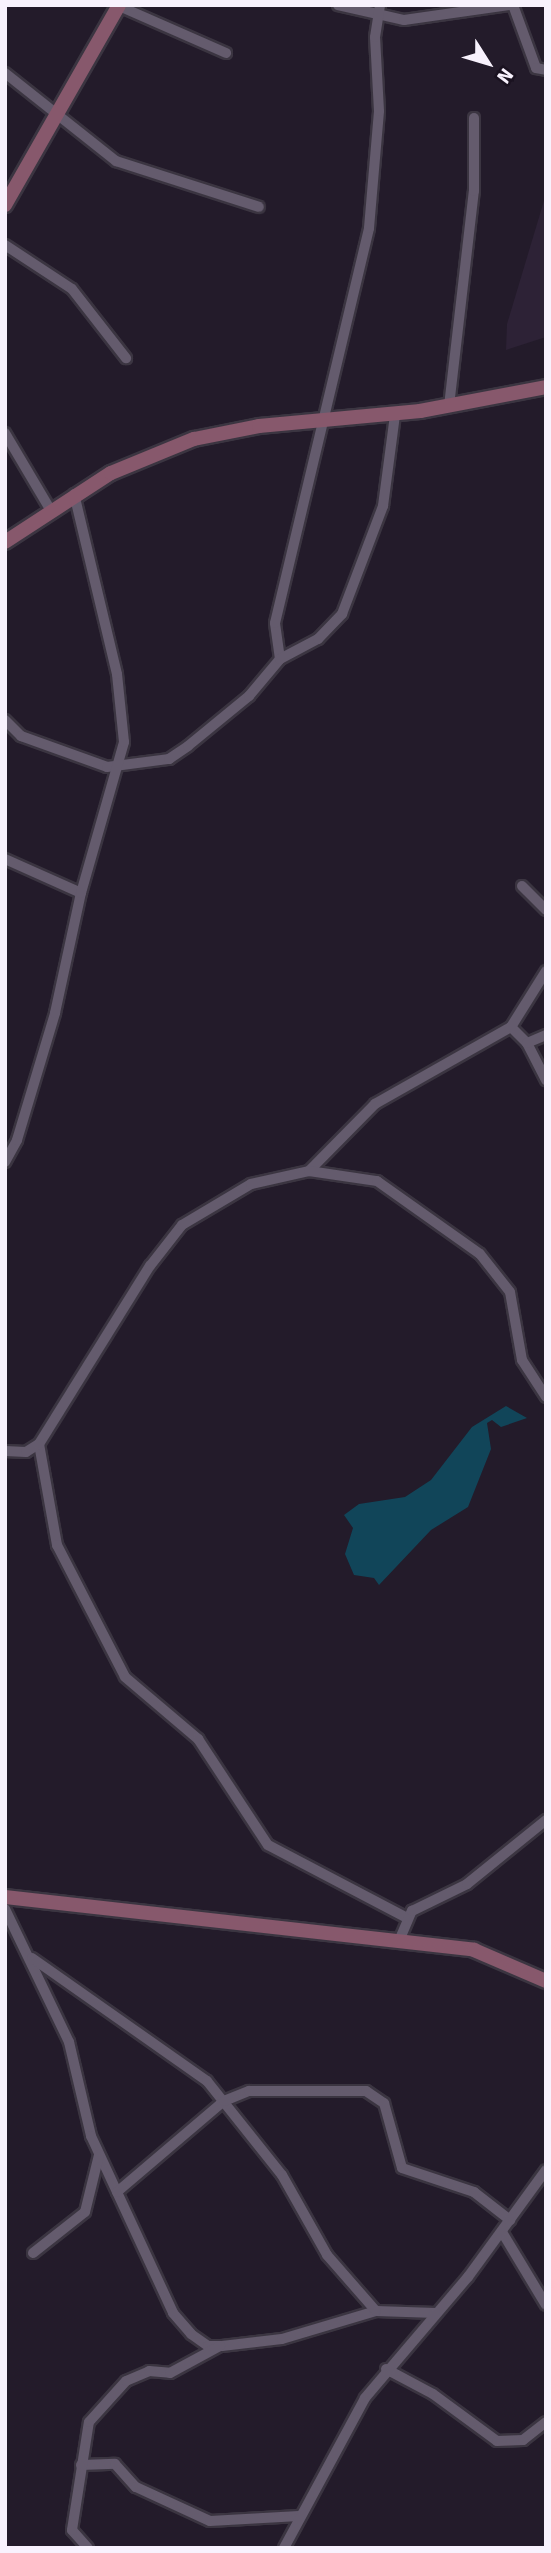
<!DOCTYPE html>
<style>
body{margin:0}
#map{position:relative;width:551px;height:2553px;overflow:hidden;background:#231b2a;font-family:Signika,sans-serif}
div>[style]{position:absolute}
[style*='--x']{left:calc(var(--x)*1px);top:calc(var(--y)*1px);width:calc(var(--w)*1px);rotate:calc(var(--a)*1deg)}
.built>*{inset:0;background:#2d2236}
.water>*{inset:0;background:#114559}
.roads{filter:drop-shadow(2px 0 #3b3541) drop-shadow(-2px 0 #3b3541) drop-shadow(0 2px #3b3541) drop-shadow(0 -2px #3b3541)}
.street>*{height:10px;margin:-5px;padding:0 5px;transform-origin:5px;border-radius:5px;background:#645b6d}
.secondary>*{height:14px;margin:-7px;padding:0 7px;transform-origin:7px;border-radius:7px;background:#87586c}
span{translate:-50% -50%;white-space:nowrap;text-align:center;line-height:1.15;-webkit-text-stroke:6px #1a1220;paint-order:stroke}
.frame{position:absolute;inset:0;border:7px solid #f8f2fd;pointer-events:none}
.north{position:absolute;left:453px;top:28px;width:70px;height:70px;-webkit-text-stroke:5px #1a1220;paint-order:stroke;rotate:127deg;font-size:19px;font-weight:700;line-height:28px;text-align:center;color:#f8f2fd}
.north::after{content:'';display:block;margin:auto;width:24px;height:32px;background:#f8f2fd;clip-path:polygon(50% 0,100% 100%,50% 72%,0 100%)}
</style>
<div id="map">
<div class="built">
<div style="clip-path:polygon(546px 194px,546px 337px,506px 350px,507px 324px)"></div>
</div>
<div class="water">
<div style="clip-path:polygon(506px 1406px,527px 1418px,501px 1427px,492px 1420px,487px 1423px,491px 1449px,468px 1507px,431px 1530px,379px 1585px,374px 1578px,354px 1575px,345px 1554px,353px 1528px,344px 1515px,359px 1504px,405px 1497px,431px 1480px,472px 1427px)"></div>
</div>
<div class="roads">
<div class="street">
<div style="--x:338;--y:5;--w:68;--a:12.8"></div>
<div style="--x:404;--y:20;--w:106;--a:-8.1"></div>
<div style="--x:513;--y:5;--w:67;--a:69.9"></div>
<div style="--x:536;--y:68;--w:10;--a:11"></div>
<div style="--x:119;--y:6;--w:117;--a:23.7"></div>
<div style="--x:5;--y:73;--w:142;--a:38.4"></div>
<div style="--x:116;--y:161;--w:150;--a:17.8"></div>
<div style="--x:5;--y:245;--w:80;--a:33.3"></div>
<div style="--x:72;--y:289;--w:88;--a:52"></div>
<div style="--x:449;--y:406;--w:216;--a:-83.4"></div>
<div style="--x:474;--y:191;--w:73;--a:-90"></div>
<div style="--x:5;--y:433;--w:88;--a:59.4"></div>
<div style="--x:280;--y:659;--w:36;--a:-98"></div>
<div style="--x:275;--y:623;--w:406;--a:-76.6"></div>
<div style="--x:369;--y:228;--w:117;--a:-85.1"></div>
<div style="--x:379;--y:111;--w:74;--a:-93.1"></div>
<div style="--x:375;--y:37;--w:32;--a:-81"></div>
<div style="--x:5;--y:720;--w:23;--a:45"></div>
<div style="--x:21;--y:736;--w:91;--a:19.8"></div>
<div style="--x:107;--y:767;--w:63;--a:-7.4"></div>
<div style="--x:169;--y:759;--w:23;--a:-34"></div>
<div style="--x:188;--y:746;--w:79;--a:-39.3"></div>
<div style="--x:249;--y:696;--w:48;--a:-50"></div>
<div style="--x:280;--y:659;--w:43;--a:-27.8"></div>
<div style="--x:318;--y:639;--w:35;--a:-46"></div>
<div style="--x:342;--y:614;--w:116;--a:-69.2"></div>
<div style="--x:383;--y:506;--w:92;--a:-82.5"></div>
<div style="--x:5;--y:859;--w:83;--a:24.1"></div>
<div style="--x:522;--y:886;--w:34;--a:45"></div>
<div style="--x:511;--y:1027;--w:23;--a:45"></div>
<div style="--x:527;--y:1043;--w:42;--a:62.8"></div>
<div style="--x:527;--y:1043;--w:21;--a:-23"></div>
<div style="--x:5;--y:1162;--w:25;--a:-61"></div>
<div style="--x:17;--y:1140;--w:133;--a:-73.3"></div>
<div style="--x:55;--y:1013;--w:123;--a:-77.8"></div>
<div style="--x:81;--y:893;--w:157;--a:-74.1"></div>
<div style="--x:124;--y:742;--w:68;--a:-95.9"></div>
<div style="--x:117;--y:674;--w:185;--a:-103.4"></div>
<div style="--x:309;--y:1171;--w:94;--a:-45.4"></div>
<div style="--x:375;--y:1104;--w:156;--a:-29.5"></div>
<div style="--x:511;--y:1027;--w:66;--a:-58"></div>
<div style="--x:39;--y:1444;--w:103;--a:79.9"></div>
<div style="--x:57;--y:1545;--w:148;--a:62.7"></div>
<div style="--x:125;--y:1677;--w:96;--a:40.3"></div>
<div style="--x:198;--y:1739;--w:127;--a:56.6"></div>
<div style="--x:268;--y:1845;--w:155;--a:27.7"></div>
<div style="--x:5;--y:1451;--w:21;--a:3"></div>
<div style="--x:26;--y:1452;--w:15;--a:-32"></div>
<div style="--x:39;--y:1444;--w:210;--a:-58.1"></div>
<div style="--x:150;--y:1266;--w:52;--a:-52"></div>
<div style="--x:182;--y:1225;--w:80;--a:-30.7"></div>
<div style="--x:251;--y:1184;--w:59;--a:-12.6"></div>
<div style="--x:309;--y:1171;--w:69;--a:8.4"></div>
<div style="--x:377;--y:1181;--w:126;--a:35.3"></div>
<div style="--x:480;--y:1254;--w:48;--a:51.7"></div>
<div style="--x:510;--y:1292;--w:69;--a:80"></div>
<div style="--x:522;--y:1360;--w:44;--a:57"></div>
<div style="--x:5;--y:1909;--w:148;--a:64.3"></div>
<div style="--x:69;--y:2042;--w:97;--a:76.8"></div>
<div style="--x:91;--y:2136;--w:195;--a:65.1"></div>
<div style="--x:173;--y:2313;--w:28;--a:49"></div>
<div style="--x:191;--y:2334;--w:21;--a:35"></div>
<div style="--x:208;--y:2346;--w:14;--a:0"></div>
<div style="--x:222;--y:2346;--w:60;--a:-6.7"></div>
<div style="--x:282;--y:2339;--w:98;--a:-16.6"></div>
<div style="--x:376;--y:2311;--w:60;--a:1.9"></div>
<div style="--x:399;--y:1941;--w:33;--a:-67"></div>
<div style="--x:412;--y:1911;--w:61;--a:-26.1"></div>
<div style="--x:467;--y:1884;--w:102;--a:-39"></div>
<div style="--x:32;--y:1958;--w:214;--a:35.1"></div>
<div style="--x:207;--y:2081;--w:120;--a:51.4"></div>
<div style="--x:282;--y:2175;--w:92;--a:60.6"></div>
<div style="--x:327;--y:2255;--w:74;--a:48.8"></div>
<div style="--x:117;--y:2192;--w:140;--a:-40.4"></div>
<div style="--x:224;--y:2101;--w:27;--a:-22"></div>
<div style="--x:249;--y:2091;--w:117;--a:0"></div>
<div style="--x:366;--y:2091;--w:22;--a:34"></div>
<div style="--x:384;--y:2103;--w:67;--a:74.5"></div>
<div style="--x:402;--y:2168;--w:76;--a:18.4"></div>
<div style="--x:474;--y:2192;--w:46;--a:37.9"></div>
<div style="--x:502;--y:2232;--w:85;--a:58.9"></div>
<div style="--x:33;--y:2253;--w:66;--a:-38.3"></div>
<div style="--x:85;--y:2212;--w:59;--a:-76.2"></div>
<div style="--x:386;--y:2369;--w:53;--a:28"></div>
<div style="--x:433;--y:2394;--w:79;--a:36.3"></div>
<div style="--x:497;--y:2441;--w:26;--a:-2"></div>
<div style="--x:523;--y:2440;--w:29;--a:-38"></div>
<div style="--x:81;--y:2465;--w:34;--a:-2"></div>
<div style="--x:115;--y:2464;--w:31;--a:48"></div>
<div style="--x:136;--y:2487;--w:81;--a:24.7"></div>
<div style="--x:210;--y:2521;--w:89;--a:-3.2"></div>
<div style="--x:88;--y:2548;--w:24;--a:-132"></div>
<div style="--x:72;--y:2530;--w:109;--a:-81.1"></div>
<div style="--x:89;--y:2422;--w:55;--a:-47.9"></div>
<div style="--x:126;--y:2381;--w:25;--a:-23"></div>
<div style="--x:149;--y:2371;--w:21;--a:5"></div>
<div style="--x:170;--y:2373;--w:57;--a:-28.4"></div>
<div style="--x:284;--y:2548;--w:170;--a:-61.6"></div>
<div style="--x:365;--y:2398;--w:159;--a:-49.6"></div>
<div style="--x:468;--y:2277;--w:132;--a:-53.9"></div>
</div>
<div class="secondary">
<div style="--x:5;--y:205;--w:230;--a:-60.3"></div>
<div style="--x:5;--y:542;--w:126;--a:-33.1"></div>
<div style="--x:111;--y:473;--w:90;--a:-22.3"></div>
<div style="--x:194;--y:439;--w:66;--a:-11.3"></div>
<div style="--x:259;--y:426;--w:162;--a:-5.3"></div>
<div style="--x:420;--y:411;--w:128;--a:-10.8"></div>
<div style="--x:5;--y:1897;--w:472;--a:6.4"></div>
<div style="--x:474;--y:1950;--w:78;--a:23.3"></div>
</div>
</div>
<div class="frame"></div>
<div class="north">N</div>
</div>
